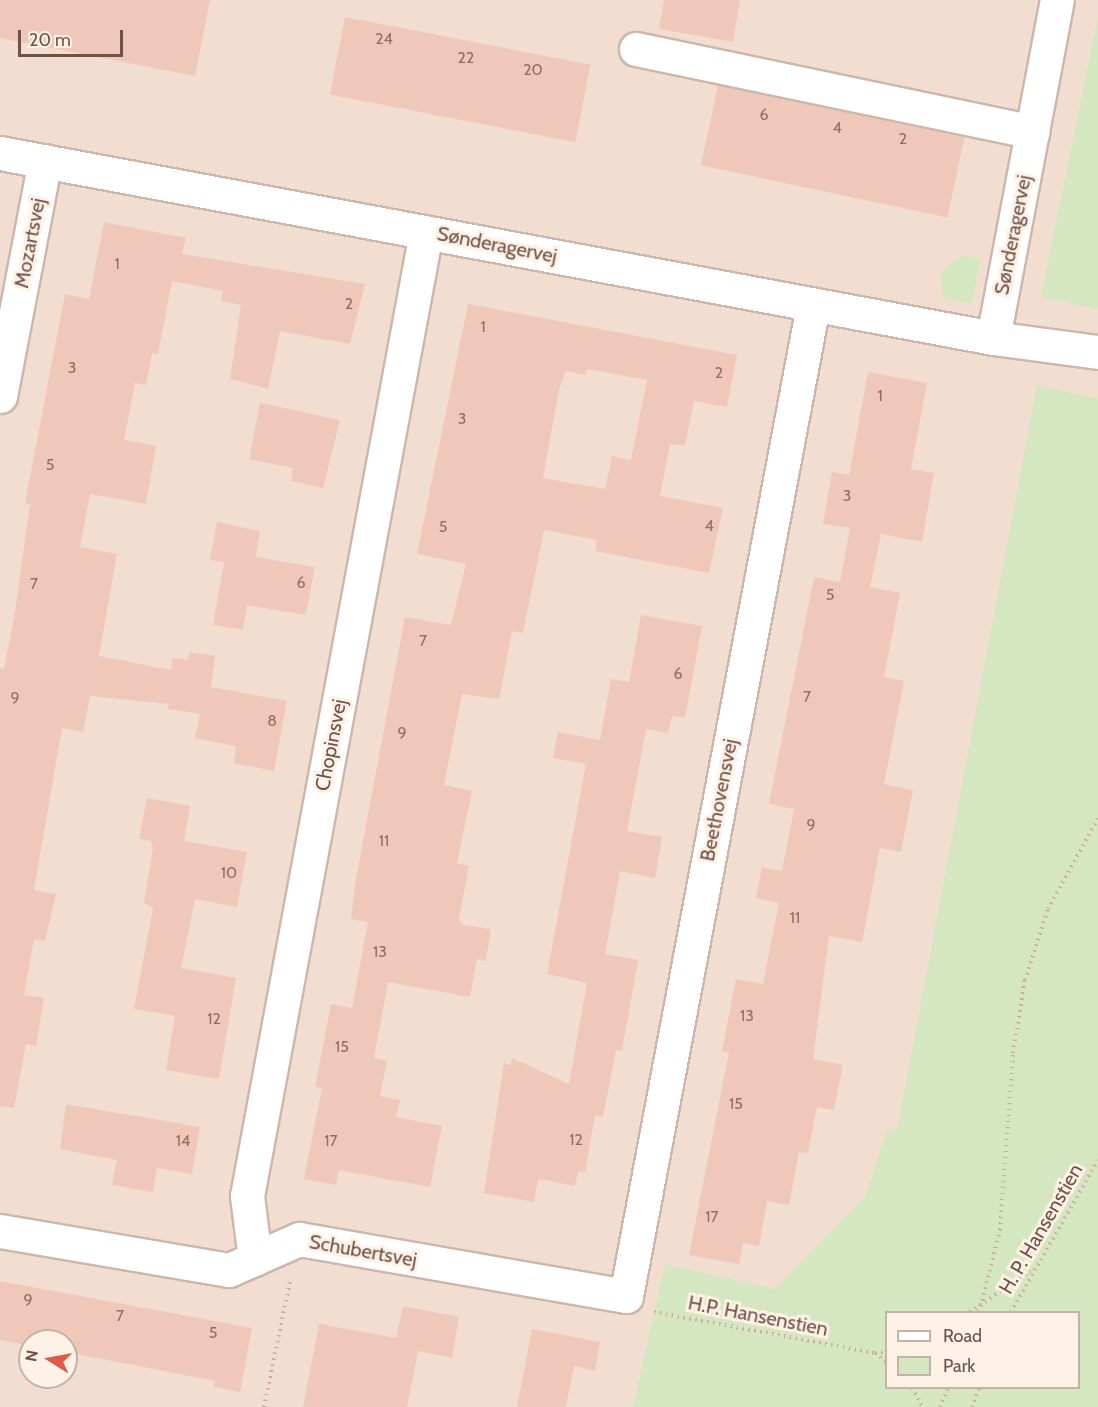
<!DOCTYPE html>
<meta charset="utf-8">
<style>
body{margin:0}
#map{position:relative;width:1098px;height:1407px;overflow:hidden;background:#fbede1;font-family:Cabin,sans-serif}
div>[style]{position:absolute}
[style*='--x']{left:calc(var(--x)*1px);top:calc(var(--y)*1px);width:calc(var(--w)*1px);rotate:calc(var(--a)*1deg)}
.residential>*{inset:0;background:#f2ded0}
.green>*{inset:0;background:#d5e7c0}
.building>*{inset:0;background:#efc8ba;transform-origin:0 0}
.path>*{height:4px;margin-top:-2px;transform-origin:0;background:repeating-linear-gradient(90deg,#d3ab9e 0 1.5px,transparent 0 6px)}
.roads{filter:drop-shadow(2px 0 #cdb6ab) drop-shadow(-2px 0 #cdb6ab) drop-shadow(0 2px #cdb6ab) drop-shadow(0 -2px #cdb6ab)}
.minor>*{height:33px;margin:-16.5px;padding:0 16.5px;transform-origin:16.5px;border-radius:16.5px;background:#fff}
span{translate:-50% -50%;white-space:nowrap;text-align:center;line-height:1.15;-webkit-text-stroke:6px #fef1e6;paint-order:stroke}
.number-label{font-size:16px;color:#907065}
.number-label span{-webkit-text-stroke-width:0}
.street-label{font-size:20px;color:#705249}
.legend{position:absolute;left:885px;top:1311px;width:195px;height:78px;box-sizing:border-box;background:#fef1e6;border:2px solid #c5b1a7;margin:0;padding:8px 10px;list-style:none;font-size:18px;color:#705249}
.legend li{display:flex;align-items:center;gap:12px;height:30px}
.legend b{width:30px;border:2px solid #c5b1a7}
.north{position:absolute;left:18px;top:1329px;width:60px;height:60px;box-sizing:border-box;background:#fef1e6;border:2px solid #c5b1a7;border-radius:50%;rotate:281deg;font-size:16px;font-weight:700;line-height:24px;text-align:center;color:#705249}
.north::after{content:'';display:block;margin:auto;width:21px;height:27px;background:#df584b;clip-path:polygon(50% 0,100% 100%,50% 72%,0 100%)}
.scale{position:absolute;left:18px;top:30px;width:105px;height:27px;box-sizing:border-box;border:3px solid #705249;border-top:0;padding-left:8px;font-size:18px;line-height:21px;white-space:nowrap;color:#705249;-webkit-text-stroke:4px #fef1e6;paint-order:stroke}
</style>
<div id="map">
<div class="residential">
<div style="clip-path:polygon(evenodd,0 0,1098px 0,1098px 1407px,0 1407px,0 0,886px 1312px,1078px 1312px,1078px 1388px,886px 1388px,886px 1312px,0 0,30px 1341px,66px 1341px,66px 1377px,30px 1377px,30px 1341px)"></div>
</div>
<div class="green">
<div style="clip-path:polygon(1098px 16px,1098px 309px,1041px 297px)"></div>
<div style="clip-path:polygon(961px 255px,980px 258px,972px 304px,943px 298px,940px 272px)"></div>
<div style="clip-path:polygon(evenodd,1037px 385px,1098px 399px,1098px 1407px,633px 1407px,665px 1264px,775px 1289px,866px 1196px,887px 1128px,897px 1130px,1037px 385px,1078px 1312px,1078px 1388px,886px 1388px,886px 1312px,1078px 1312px)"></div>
</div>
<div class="building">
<div style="clip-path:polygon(0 0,210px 0,195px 76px,0 38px)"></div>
<div style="clip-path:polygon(664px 0,740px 0,733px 42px,659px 29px)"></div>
<div style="left:345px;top:17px;width:250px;height:79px;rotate:11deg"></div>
<div style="left:718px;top:85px;width:252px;height:82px;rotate:12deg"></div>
<div style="clip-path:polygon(104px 222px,186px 238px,182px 254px,365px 284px,350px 344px,280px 331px,268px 389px,230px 379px,241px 305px,221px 301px,223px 291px,172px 281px,158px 354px,152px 353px,146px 385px,135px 383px,124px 440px,156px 446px,146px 504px,90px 494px,80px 547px,117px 554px,99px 656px,171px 670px,172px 658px,188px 660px,189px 652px,215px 656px,211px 687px,287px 701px,274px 771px,234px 763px,236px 746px,195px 738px,200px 714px,168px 709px,169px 704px,90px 696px,83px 732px,62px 728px,34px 890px,56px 894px,45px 941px,34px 939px,24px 995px,44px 998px,36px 1046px,26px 1044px,14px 1108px,0 1106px,0 668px,4px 669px,15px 612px,30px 504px,25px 503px,65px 294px,89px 299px)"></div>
<div style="clip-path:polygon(evenodd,468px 304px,737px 355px,727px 407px,694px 401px,685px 446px,670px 444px,660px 496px,723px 508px,709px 573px,595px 551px,597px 540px,544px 530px,523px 633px,512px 631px,499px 699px,462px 694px,444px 785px,472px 791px,457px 863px,469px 866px,459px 919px,463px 925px,491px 929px,486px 961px,477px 959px,470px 997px,388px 982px,374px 1058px,387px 1061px,380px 1096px,400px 1100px,396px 1117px,442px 1126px,430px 1187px,339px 1170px,336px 1185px,304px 1179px,322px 1088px,315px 1087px,331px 1004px,352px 1008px,368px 922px,351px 919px,355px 885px,405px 617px,451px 625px,466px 564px,417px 554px,468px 304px,587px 369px,647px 380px,631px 460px,612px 456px,605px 489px,543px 478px,559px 389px,566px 371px,585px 375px,587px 369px)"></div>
<div style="clip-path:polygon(868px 372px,927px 383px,911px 469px,934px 473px,922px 542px,881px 534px,870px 587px,900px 593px,884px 677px,904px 681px,884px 784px,913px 790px,901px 852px,880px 848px,862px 942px,829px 936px,813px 1059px,843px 1065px,834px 1110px,817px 1107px,808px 1153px,799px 1152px,789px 1205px,767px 1201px,759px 1246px,743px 1243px,739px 1264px,689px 1255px,729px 1052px,722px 1051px,736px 979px,763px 984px,779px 903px,756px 898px,762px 867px,782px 871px,794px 809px,769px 804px,814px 577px,840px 582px,850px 528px,823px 524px,832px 472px,849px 475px)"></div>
<div style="clip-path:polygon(260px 403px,340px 420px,323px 488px,291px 481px,293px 468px,249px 459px)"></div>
<div style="clip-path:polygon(217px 522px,260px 531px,256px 557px,315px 567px,306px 615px,247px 605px,243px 630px,213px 625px,224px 562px,210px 560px)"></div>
<div style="clip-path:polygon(641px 615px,702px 626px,685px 718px,672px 716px,668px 733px,646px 729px,627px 831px,662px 837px,655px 878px,620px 871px,605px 954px,638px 960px,622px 1051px,616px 1050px,603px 1117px,595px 1115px,585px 1172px,578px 1171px,575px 1186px,538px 1179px,534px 1202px,484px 1193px,504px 1063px,511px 1065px,512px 1058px,569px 1084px,587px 983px,547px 974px,586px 764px,553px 758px,558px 732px,600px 740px,611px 679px,629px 682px)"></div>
<div style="clip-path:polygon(147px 798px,190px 806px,184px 841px,247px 852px,237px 907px,195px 899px,181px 968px,236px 978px,219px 1079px,166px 1070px,175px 1016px,134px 1009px,153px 908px,144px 903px,153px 848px,151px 841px,139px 839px)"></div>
<div style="clip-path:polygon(66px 1104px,200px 1127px,192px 1174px,157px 1168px,153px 1192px,112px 1185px,117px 1160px,60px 1149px)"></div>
<div style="clip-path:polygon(0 1281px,252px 1328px,240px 1392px,214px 1387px,215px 1381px,66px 1352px,66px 1341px,30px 1341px,30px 1346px,0 1340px)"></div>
<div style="clip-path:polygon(403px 1306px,459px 1317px,452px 1358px,418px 1351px,407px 1407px,303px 1407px,319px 1324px,396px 1338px)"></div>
<div style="clip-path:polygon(532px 1329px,600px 1342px,595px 1371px,574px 1366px,566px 1407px,517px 1407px)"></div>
</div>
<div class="path">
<div style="--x:654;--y:1312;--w:225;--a:10.5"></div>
<div style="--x:875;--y:1353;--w:14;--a:39"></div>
<div style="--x:970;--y:1312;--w:73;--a:-34.3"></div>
<div style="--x:979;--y:1312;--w:85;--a:-75.6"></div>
<div style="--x:1000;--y:1230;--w:177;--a:-85.8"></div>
<div style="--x:1013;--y:1053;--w:74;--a:-80.7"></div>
<div style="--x:1025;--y:980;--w:75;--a:-72.1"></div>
<div style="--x:1048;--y:909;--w:104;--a:-61.2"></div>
<div style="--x:1011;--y:1312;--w:175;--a:-60.2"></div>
<div style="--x:875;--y:1353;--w:11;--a:-10"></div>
<div style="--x:912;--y:1388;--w:22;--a:60"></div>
<div style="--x:264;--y:1407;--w:129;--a:-78.3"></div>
<div style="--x:940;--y:1407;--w:21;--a:-67"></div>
<div style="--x:972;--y:1407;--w:20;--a:-70"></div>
</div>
<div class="roads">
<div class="minor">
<div style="--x:636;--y:49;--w:405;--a:11.8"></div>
<div style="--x:0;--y:153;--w:1010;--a:10.55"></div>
<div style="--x:993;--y:338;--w:106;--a:7.6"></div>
<div style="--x:993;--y:338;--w:344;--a:-79.3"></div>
<div style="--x:0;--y:396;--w:239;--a:-79.2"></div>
<div style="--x:0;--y:1231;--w:232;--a:9.7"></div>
<div style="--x:229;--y:1270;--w:77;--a:-23.9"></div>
<div style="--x:299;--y:1239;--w:332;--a:9.9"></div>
<div style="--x:626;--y:1296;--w:1008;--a:-79.31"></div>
<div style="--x:255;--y:1259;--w:64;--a:-97.2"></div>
<div style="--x:247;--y:1196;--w:980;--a:-79.48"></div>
</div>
</div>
<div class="number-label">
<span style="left:384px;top:39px">24</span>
<span style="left:466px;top:58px">22</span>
<span style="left:533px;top:70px">20</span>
<span style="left:764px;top:115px">6</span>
<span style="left:837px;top:128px">4</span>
<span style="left:903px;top:139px">2</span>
<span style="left:117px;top:264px">1</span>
<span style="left:349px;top:304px">2</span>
<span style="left:483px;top:327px">1</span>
<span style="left:72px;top:368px">3</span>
<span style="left:719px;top:373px">2</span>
<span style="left:880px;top:396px">1</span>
<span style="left:462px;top:419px">3</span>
<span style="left:50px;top:465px">5</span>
<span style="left:847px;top:496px">3</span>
<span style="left:709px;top:526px">4</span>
<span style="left:443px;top:527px">5</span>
<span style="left:301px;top:583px">6</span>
<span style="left:34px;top:584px">7</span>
<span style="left:830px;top:595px">5</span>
<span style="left:423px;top:641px">7</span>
<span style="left:678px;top:674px">6</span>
<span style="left:807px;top:697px">7</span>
<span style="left:15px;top:698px">9</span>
<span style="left:272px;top:721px">8</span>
<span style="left:402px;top:733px">9</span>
<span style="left:811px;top:825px">9</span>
<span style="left:384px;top:841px">11</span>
<span style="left:229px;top:873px">10</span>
<span style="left:795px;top:918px">11</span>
<span style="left:380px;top:952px">13</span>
<span style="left:747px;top:1016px">13</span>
<span style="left:214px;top:1019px">12</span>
<span style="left:342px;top:1047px">15</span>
<span style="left:736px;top:1104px">15</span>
<span style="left:576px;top:1140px">12</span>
<span style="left:183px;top:1141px">14</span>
<span style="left:331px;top:1141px">17</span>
<span style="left:712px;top:1217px">17</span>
<span style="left:28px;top:1300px">9</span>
<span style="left:120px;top:1316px">7</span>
<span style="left:213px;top:1333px">5</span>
</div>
<div class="street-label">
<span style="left:1013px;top:235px;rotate:-79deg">Sønderagervej</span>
<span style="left:30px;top:243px;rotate:-79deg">Mozartsvej</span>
<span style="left:497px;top:245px;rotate:11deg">Sønderagervej</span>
<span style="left:331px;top:745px;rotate:-79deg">Chopinsvej</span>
<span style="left:719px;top:800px;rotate:-79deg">Beethovensvej</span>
<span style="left:1041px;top:1229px;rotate:-60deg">H. P. Hansenstien</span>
<span style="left:363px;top:1251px;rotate:10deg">Schubertsvej</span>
<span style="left:758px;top:1316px;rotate:11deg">H.P. Hansenstien</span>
</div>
<ul class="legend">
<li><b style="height:8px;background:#fff"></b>Road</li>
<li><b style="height:16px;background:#d5e7c0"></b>Park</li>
</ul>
<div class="north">N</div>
<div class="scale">20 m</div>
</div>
